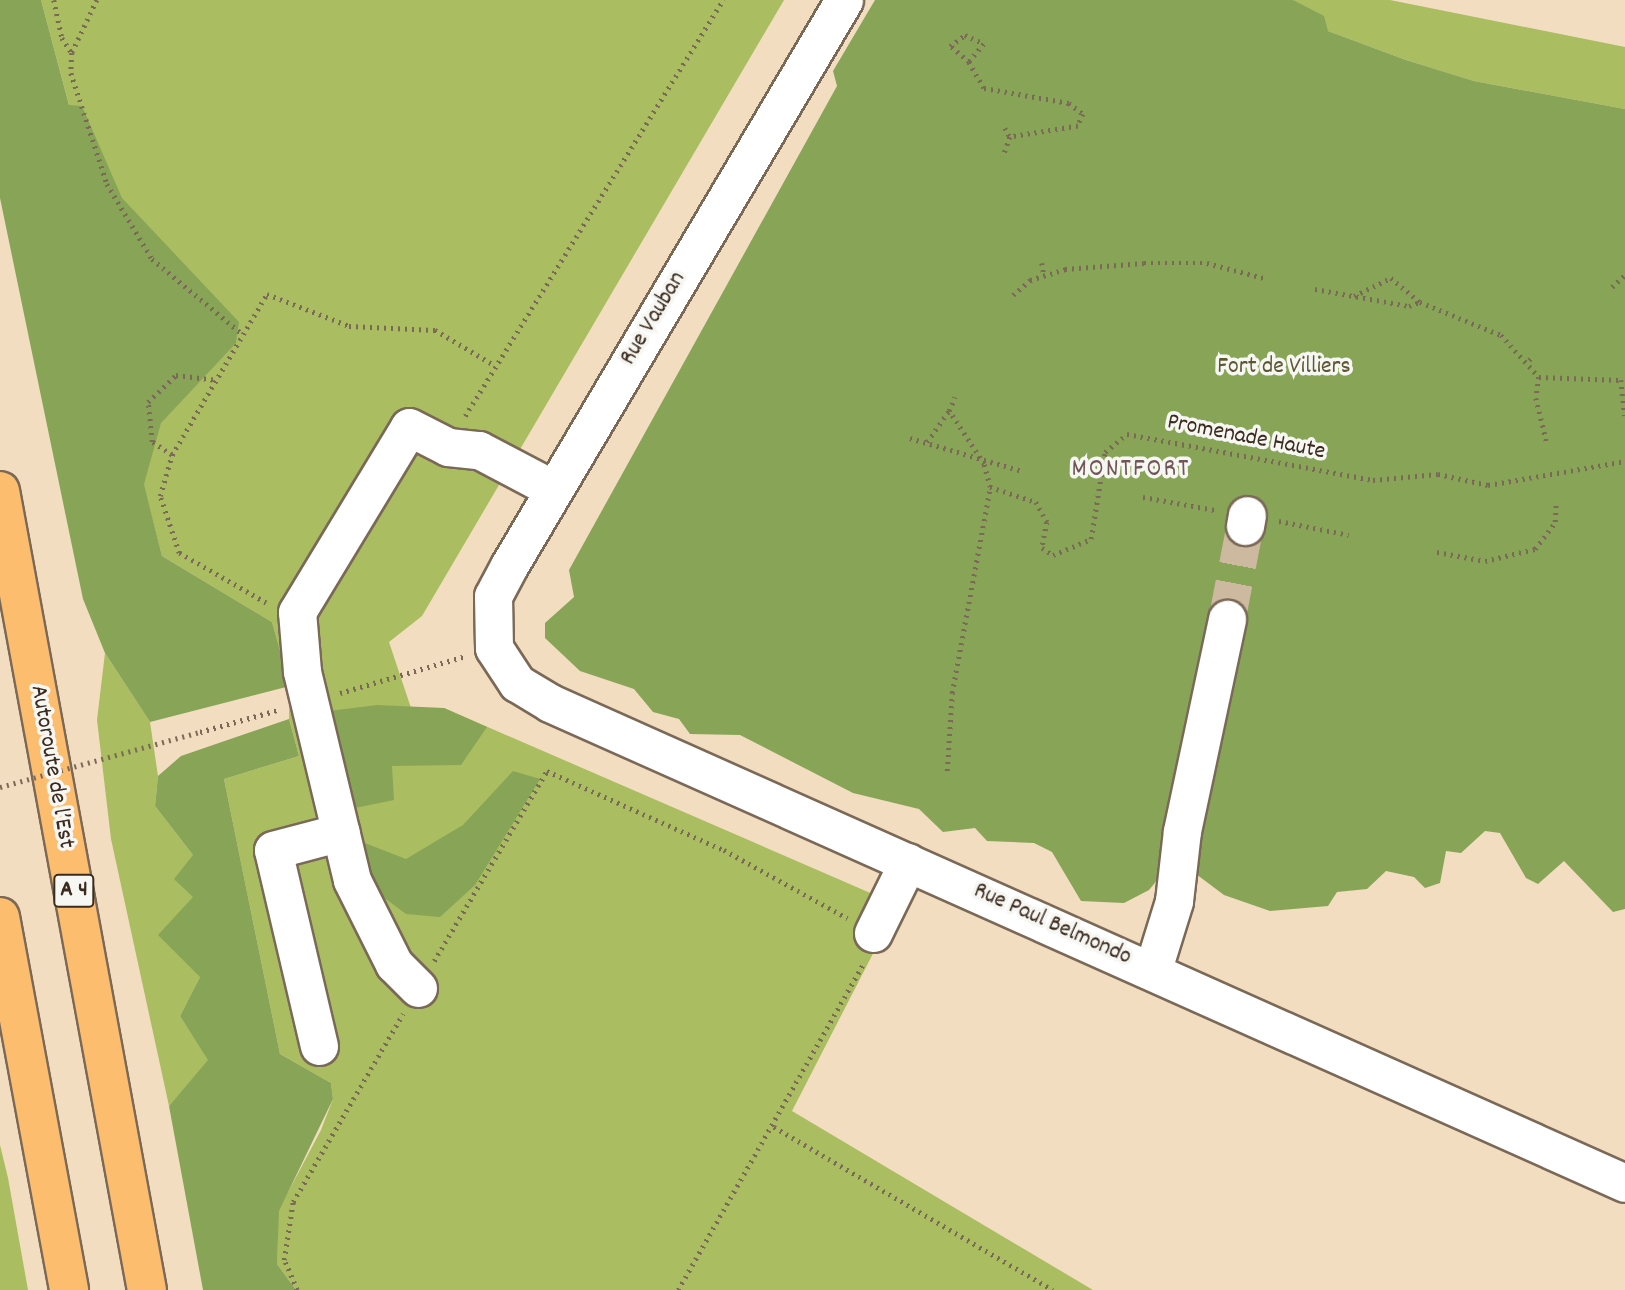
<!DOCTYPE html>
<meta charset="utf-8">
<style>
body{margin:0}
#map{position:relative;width:1625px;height:1290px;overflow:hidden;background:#f2ddc0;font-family:Dekko,sans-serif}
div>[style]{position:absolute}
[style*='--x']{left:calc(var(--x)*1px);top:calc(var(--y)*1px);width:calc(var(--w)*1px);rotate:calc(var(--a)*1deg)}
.green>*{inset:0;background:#aabd61}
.forest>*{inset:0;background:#87a457}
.minor-tunnel>*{height:37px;margin-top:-18.5px;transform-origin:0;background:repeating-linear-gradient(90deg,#cdb9a0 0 37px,transparent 0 55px)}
.path>*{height:4.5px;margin-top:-2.25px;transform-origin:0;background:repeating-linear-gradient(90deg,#7b6957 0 2px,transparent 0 7px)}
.roads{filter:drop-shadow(2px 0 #7b6957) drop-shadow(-2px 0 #7b6957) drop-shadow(0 2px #7b6957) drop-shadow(0 -2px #7b6957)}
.minor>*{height:37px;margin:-18.5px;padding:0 18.5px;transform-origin:18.5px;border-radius:18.5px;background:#fff}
.highway>*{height:38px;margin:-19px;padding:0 19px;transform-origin:19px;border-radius:19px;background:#fcbd6f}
.path-bridge>*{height:4.5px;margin-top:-2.25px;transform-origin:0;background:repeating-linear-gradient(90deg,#7b6957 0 2px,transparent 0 7px)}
span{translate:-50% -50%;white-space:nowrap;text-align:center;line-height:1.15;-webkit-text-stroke:7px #f6f6f2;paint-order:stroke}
.shield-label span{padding:2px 5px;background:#f6f6f2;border:2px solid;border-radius:5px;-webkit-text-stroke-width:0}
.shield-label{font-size:23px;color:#3b2a1e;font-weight:700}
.street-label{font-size:24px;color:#3b2a1e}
.park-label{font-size:24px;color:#5c5632}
.neighbourhood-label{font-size:26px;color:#725656;letter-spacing:2px}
</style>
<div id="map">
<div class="green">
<div style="clip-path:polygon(41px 0,784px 0,422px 616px,389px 642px,411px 708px,444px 708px,898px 905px,792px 1111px,1093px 1290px,296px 1290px,277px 1264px,278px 1211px,321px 1130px,333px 1099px,331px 1083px,280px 1054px,224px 779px,299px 756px,289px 719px,290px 686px,272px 622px,162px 556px,127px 418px,75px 127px)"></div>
<div style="clip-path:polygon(1293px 0,1390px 0,1625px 47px,1625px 109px,1474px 81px,1406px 60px,1328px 31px)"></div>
<div style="clip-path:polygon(105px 653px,150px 722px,158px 776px,155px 806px,193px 855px,200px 977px,180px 1016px,209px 1060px,169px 1106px,111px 839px,97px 720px)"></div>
<div style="clip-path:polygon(0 1145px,8px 1178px,28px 1290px,0 1290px)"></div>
</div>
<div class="forest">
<div style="clip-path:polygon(0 0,41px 0,69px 105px,82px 106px,122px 198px,239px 322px,236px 343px,161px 423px,144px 484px,162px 556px,272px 622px,290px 686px,150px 722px,105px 653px,83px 599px,0 198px)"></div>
<div style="clip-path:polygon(875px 0,1293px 0,1324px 16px,1328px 31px,1406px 60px,1474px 81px,1625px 109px,1625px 909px,1613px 912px,1564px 861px,1538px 884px,1526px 878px,1500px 833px,1485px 831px,1461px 853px,1446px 851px,1440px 883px,1425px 888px,1414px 877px,1386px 871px,1367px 889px,1337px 892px,1328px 906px,1270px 911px,1224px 895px,1188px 868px,1168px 867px,1149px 890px,1124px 903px,1081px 901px,1052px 852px,1034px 843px,987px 841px,975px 828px,943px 832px,919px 809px,853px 793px,740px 735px,690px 734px,679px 719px,653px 712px,634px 689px,580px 671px,545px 638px,545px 623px,574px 597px,569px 570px,837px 86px,833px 71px)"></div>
<div style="clip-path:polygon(377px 705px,444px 708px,487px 727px,461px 765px,392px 766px,394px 800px,345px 810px,321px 712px)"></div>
<div style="clip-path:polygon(289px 719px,299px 756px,224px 779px,280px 1054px,331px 1083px,333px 1099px,279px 1211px,277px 1264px,296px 1290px,203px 1290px,169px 1106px,208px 1060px,180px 1016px,200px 977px,158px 935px,193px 897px,174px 879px,193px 855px,155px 806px,158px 776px,181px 756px)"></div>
<div style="clip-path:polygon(513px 771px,540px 779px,475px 885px,440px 917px,406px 914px,370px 887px,362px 842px,406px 859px,463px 825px)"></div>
</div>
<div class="minor-tunnel">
<div style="--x:1227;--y:619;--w:95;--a:-79"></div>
</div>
<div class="path">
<div style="--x:54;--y:0;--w:39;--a:78"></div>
<div style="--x:62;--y:38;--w:17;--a:57"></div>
<div style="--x:97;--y:0;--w:59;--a:115.3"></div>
<div style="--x:72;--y:53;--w:20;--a:93"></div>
<div style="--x:71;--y:73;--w:117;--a:72"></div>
<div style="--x:107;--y:184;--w:87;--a:59"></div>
<div style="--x:152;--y:259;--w:116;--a:39.7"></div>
<div style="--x:965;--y:35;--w:21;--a:25"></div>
<div style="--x:984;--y:44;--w:23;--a:130"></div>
<div style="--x:969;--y:62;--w:25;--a:-140"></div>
<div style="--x:950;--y:46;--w:19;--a:-36"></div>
<div style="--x:969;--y:62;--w:30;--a:60"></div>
<div style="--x:984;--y:88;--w:86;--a:10"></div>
<div style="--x:1069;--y:103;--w:18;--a:38"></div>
<div style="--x:1083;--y:114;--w:13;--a:113"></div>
<div style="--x:1078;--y:126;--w:69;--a:170.8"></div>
<div style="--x:1010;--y:137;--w:21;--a:109"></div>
<div style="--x:1005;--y:128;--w:10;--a:61"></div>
<div style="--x:1042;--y:263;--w:12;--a:81"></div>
<div style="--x:1612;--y:287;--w:18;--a:-43"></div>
<div style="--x:1315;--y:289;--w:96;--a:10.3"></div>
<div style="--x:1409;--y:306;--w:12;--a:-20"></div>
<div style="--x:1420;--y:302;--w:87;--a:22.2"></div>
<div style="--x:1501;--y:335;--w:57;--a:47.9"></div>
<div style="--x:1539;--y:377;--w:21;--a:98"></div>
<div style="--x:1536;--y:398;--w:46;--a:76.3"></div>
<div style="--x:1013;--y:295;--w:23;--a:-41"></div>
<div style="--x:1030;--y:280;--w:37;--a:-17"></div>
<div style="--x:1065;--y:269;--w:79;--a:-4.3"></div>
<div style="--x:1144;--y:263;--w:63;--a:0"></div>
<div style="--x:1207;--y:263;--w:62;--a:14.9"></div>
<div style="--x:1354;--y:296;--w:41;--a:-25.9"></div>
<div style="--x:1391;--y:278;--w:38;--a:40"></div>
<div style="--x:1529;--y:360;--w:7;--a:-45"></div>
<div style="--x:1539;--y:377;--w:82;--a:2.1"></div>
<div style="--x:1621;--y:380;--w:36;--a:84"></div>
<div style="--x:465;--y:416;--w:490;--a:-58.2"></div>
<div style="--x:910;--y:438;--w:117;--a:16.4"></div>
<div style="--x:927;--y:442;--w:38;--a:-55"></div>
<div style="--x:172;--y:455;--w:24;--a:-147"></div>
<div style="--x:152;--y:442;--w:40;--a:-95.7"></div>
<div style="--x:148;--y:402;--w:39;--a:-44"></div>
<div style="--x:176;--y:375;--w:39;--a:7"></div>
<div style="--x:990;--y:487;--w:48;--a:18.1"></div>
<div style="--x:1036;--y:502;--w:23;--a:61"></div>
<div style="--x:1047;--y:522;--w:26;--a:101"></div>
<div style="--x:1042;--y:548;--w:13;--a:32"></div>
<div style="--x:1053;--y:555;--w:41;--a:-22.8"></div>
<div style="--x:1091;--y:539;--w:88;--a:-80.9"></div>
<div style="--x:1105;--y:452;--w:28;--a:-39"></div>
<div style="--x:1127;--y:434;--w:250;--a:10.6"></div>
<div style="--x:1373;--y:480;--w:65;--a:-5.3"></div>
<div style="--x:1438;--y:474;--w:51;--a:12.4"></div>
<div style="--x:1488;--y:485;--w:139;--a:-9.9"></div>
<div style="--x:1143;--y:497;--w:73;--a:10.2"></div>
<div style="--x:1279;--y:521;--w:71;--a:11.3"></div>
<div style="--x:1437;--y:552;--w:49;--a:10.6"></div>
<div style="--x:1485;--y:561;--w:51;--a:-13.5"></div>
<div style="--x:1535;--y:549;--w:34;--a:-53"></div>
<div style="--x:1555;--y:522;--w:19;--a:-87"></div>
<div style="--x:266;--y:603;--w:100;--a:-150.1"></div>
<div style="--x:179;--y:553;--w:60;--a:-108.4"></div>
<div style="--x:160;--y:496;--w:43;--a:-73.7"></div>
<div style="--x:172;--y:455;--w:187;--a:-59.5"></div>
<div style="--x:267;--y:294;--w:88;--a:21.3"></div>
<div style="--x:349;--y:326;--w:86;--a:2.7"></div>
<div style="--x:435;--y:330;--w:69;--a:30.7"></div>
<div style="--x:340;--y:693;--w:131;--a:-16.4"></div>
<div style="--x:200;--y:732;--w:81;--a:-15.8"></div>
<div style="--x:200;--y:732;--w:74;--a:-15.7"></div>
<div style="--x:947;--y:771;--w:78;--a:-86.3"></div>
<div style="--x:952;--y:693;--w:209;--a:-79.5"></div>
<div style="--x:990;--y:487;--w:24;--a:-105"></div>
<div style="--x:984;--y:464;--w:64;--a:-123.4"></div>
<div style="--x:949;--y:411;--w:15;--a:-67"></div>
<div style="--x:434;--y:961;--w:221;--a:-59.3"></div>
<div style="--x:547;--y:771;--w:194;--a:24.1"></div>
<div style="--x:724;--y:850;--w:141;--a:28.9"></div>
<div style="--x:774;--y:1127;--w:323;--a:30.3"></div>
<div style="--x:297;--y:1290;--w:33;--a:-113"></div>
<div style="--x:284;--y:1260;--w:59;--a:-81.2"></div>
<div style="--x:293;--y:1202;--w:218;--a:-59.7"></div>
<div style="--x:678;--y:1290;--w:377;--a:-60.4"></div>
</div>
<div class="roads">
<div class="minor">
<div style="--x:844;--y:0;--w:658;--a:120.62"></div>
<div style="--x:509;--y:566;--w:34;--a:118"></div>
<div style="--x:493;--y:596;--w:52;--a:88.9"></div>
<div style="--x:494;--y:648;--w:42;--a:56.7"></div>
<div style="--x:517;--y:683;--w:39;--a:31"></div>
<div style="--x:550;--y:703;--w:1177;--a:24.06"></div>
<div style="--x:1245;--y:526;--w:11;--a:-80"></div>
<div style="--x:873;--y:933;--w:79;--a:-63.8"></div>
<div style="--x:1153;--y:969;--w:71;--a:-72.8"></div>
<div style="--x:1174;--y:901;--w:70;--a:-83.5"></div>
<div style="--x:1182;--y:831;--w:217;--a:-78"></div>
<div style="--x:418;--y:988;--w:34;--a:-135"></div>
<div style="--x:394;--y:964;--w:94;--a:-116.6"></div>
<div style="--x:352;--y:880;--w:215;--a:-103.5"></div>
<div style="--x:302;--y:671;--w:59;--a:-94.8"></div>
<div style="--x:297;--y:612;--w:216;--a:-58.8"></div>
<div style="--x:409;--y:427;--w:44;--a:27.1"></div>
<div style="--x:448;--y:447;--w:31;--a:6"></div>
<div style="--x:479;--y:450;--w:84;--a:27.8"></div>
<div style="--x:319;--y:1046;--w:201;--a:-103.2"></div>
<div style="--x:273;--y:850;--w:70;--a:-14.8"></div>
</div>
<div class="highway">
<div style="--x:0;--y:491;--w:812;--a:79.58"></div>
<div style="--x:0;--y:917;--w:379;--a:79.5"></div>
</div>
</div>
<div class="path-bridge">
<div style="--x:0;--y:787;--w:207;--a:-15.4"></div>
</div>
<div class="shield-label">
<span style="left:74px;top:891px">A 4</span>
</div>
<div class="street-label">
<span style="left:654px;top:319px;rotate:-59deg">Rue Vauban</span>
<span style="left:1246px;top:438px;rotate:11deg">Promenade Haute</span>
<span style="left:51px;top:767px;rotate:80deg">Autoroute de l’Est</span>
<span style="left:1052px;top:925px;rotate:24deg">Rue Paul Belmondo</span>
</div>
<div class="park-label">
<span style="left:1284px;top:368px">Fort de Villiers</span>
</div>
<div class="neighbourhood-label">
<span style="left:1131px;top:470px">MONTFORT</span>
</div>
</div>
